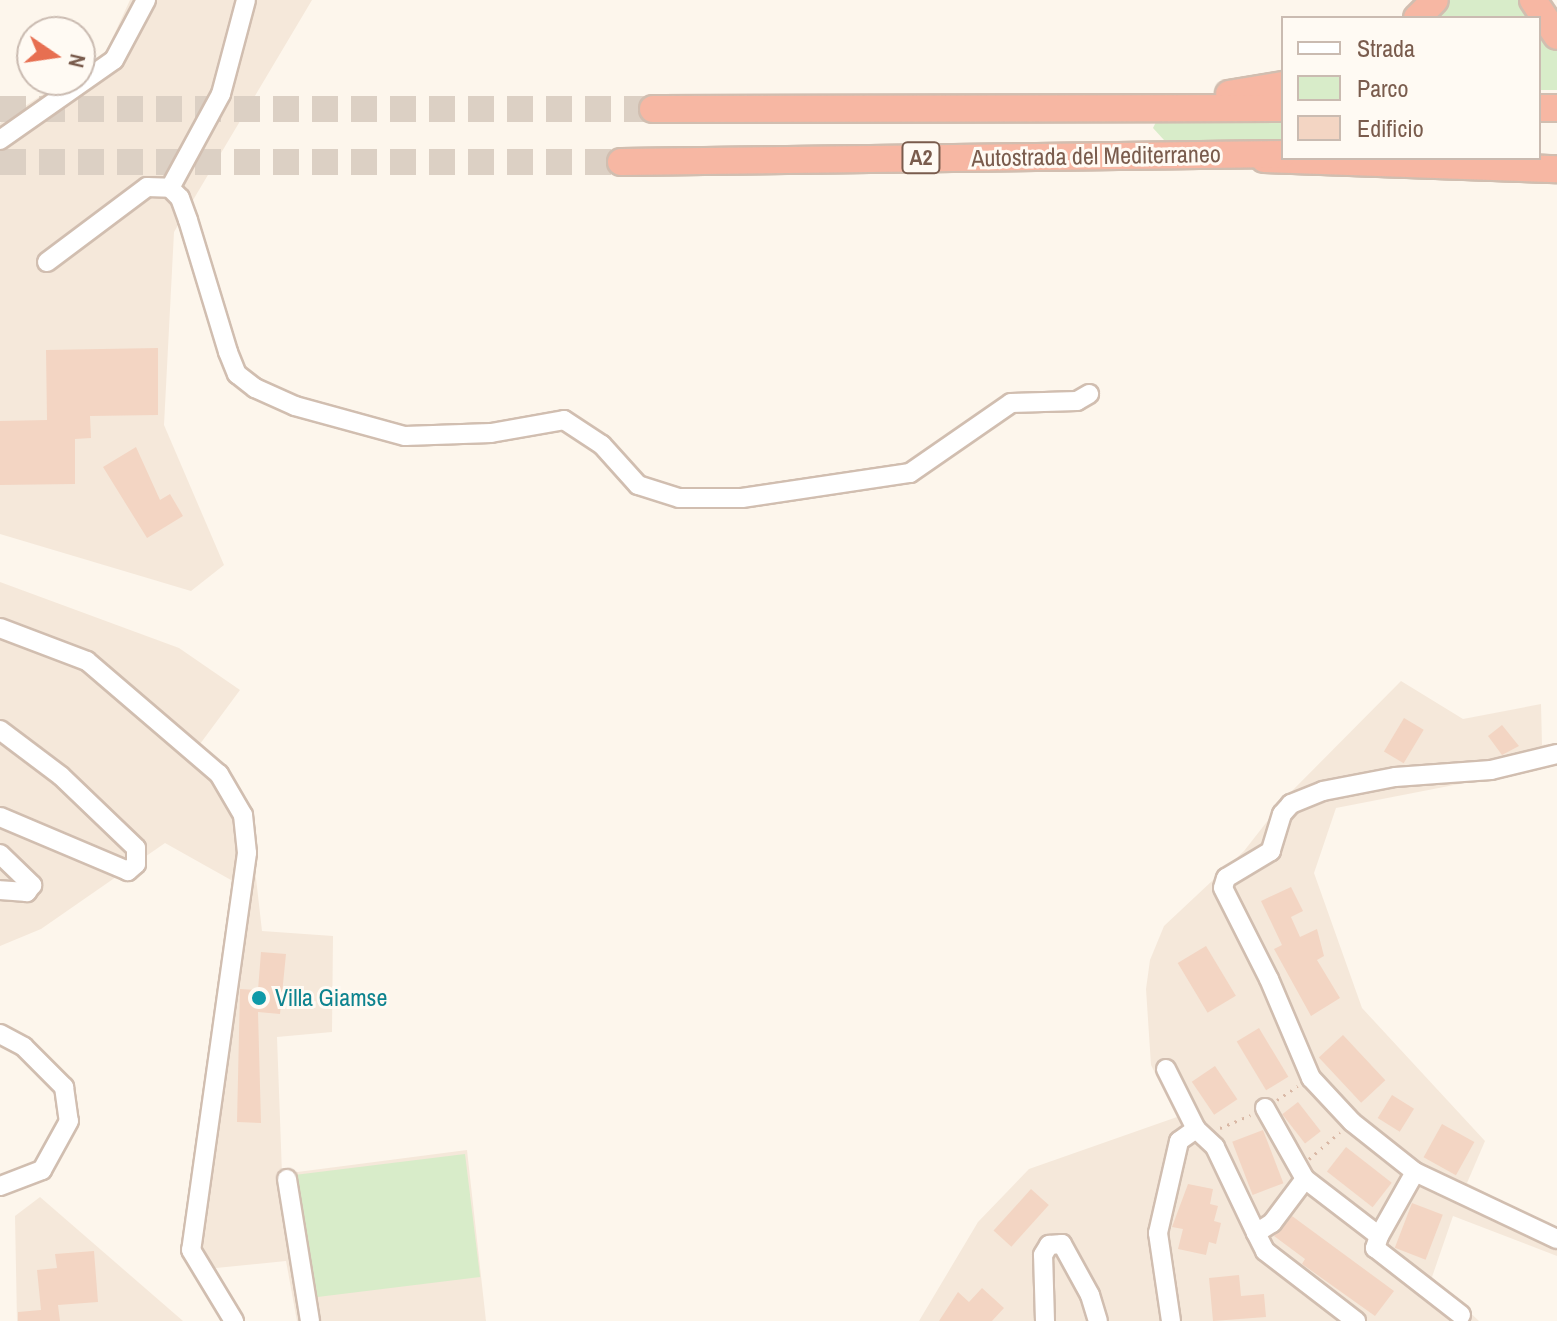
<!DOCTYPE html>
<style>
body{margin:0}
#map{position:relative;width:1557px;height:1321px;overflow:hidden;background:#fdf6ec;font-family:"Archivo Narrow",sans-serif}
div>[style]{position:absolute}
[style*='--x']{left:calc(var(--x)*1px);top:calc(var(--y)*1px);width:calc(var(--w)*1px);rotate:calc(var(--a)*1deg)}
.residential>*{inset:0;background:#f5e8da}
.green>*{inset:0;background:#d8ecc9;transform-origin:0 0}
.building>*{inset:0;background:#f3d5c3;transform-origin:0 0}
.highway-tunnel>*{height:26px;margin-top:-13px;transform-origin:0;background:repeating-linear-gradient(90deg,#dcd0c4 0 26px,transparent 0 39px)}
.path>*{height:3px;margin-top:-1.5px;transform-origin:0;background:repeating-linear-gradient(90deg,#d9b8a5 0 2px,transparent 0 8px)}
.roads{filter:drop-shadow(2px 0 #d1beb0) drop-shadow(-2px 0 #d1beb0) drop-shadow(0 2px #d1beb0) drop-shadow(0 -2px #d1beb0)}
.minor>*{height:18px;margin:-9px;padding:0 9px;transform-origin:9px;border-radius:9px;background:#fff}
.highway>*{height:26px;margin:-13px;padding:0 13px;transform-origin:13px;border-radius:13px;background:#f7b7a3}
.dots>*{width:22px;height:22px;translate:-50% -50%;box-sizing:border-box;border:4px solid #fffaf3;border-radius:50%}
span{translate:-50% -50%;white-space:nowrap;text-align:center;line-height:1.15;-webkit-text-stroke:6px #fffaf3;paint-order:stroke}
.shield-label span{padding:2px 6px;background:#fffaf3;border:2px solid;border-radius:6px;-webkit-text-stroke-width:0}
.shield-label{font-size:22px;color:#7a5c4d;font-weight:700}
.street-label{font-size:24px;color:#7a5c4d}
.culture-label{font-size:24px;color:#0d838f}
.left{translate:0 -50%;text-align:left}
.legend{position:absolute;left:1281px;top:16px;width:260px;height:144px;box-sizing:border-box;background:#fffaf3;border:2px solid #cabbb1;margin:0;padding:10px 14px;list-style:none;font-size:24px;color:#7a5c4d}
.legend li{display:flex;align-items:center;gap:16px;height:40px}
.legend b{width:40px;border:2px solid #cabbb1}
.north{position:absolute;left:16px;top:16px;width:80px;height:80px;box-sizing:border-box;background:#fffaf3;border:2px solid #cabbb1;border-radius:50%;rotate:103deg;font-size:22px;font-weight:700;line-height:32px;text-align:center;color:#7a5c4d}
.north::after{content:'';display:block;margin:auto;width:28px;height:36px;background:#e76f51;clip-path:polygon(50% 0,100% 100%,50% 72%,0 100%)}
</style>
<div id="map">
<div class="residential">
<div style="clip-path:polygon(130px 0,312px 0,174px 232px,164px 425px,224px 565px,191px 591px,0 534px,0 123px,64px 80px,80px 80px,80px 70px,106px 52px)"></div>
<div style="clip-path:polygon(0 582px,179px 648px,240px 690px,200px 744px,221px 766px,252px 843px,262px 931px,333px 936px,332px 1032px,277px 1037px,282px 1174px,467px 1150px,486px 1321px,297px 1321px,286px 1261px,206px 1269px,196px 1248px,247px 889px,165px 843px,41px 929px,0 946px)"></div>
<div style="clip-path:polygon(1401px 681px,1463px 719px,1541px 704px,1542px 745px,1557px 743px,1557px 765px,1336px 808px,1314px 873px,1362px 1008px,1485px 1141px,1467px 1183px,1557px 1229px,1557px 1256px,1453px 1216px,1432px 1277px,1479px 1321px,919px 1321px,978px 1222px,1029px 1169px,1177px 1117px,1151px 1065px,1146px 989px,1150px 960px,1164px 926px,1244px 851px,1287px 796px)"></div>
<div style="clip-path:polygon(40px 1197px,183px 1321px,17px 1321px,15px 1216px)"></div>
</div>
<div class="green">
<div style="clip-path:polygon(1450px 0,1524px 0,1537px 18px,1434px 18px)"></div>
<div style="clip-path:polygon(1539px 21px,1557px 41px,1557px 90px,1539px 90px)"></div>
<div style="clip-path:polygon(1283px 114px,1283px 140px,1164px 140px,1153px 128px,1157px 120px)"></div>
<div style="left:465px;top:1154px;width:124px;height:172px;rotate:83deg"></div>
</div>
<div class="building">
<div style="clip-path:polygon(158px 348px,158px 415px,90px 416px,91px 438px,75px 439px,75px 484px,0 485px,0 421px,47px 420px,46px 350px)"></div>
<div style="clip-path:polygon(136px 447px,160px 500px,170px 494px,183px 516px,147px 538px,103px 467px)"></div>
<div style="left:1404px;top:718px;width:23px;height:39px;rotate:31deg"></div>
<div style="clip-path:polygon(1502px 725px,1519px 746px,1502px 755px,1488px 736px)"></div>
<div style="clip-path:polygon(1291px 887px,1303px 911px,1291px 917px,1300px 937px,1317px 929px,1324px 956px,1317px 960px,1340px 998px,1311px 1016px,1274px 949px,1282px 945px,1261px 901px)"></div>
<div style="left:1206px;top:946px;width:58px;height:33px;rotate:59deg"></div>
<div style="clip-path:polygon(261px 952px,286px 954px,280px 1014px,258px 1012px,261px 1123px,237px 1122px,240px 989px,258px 990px)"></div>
<div style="left:1259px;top:1028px;width:57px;height:26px;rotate:59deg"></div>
<div style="left:1343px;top:1035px;width:62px;height:33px;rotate:47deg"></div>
<div style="left:1215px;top:1066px;width:40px;height:28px;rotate:56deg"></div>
<div style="left:1392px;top:1095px;width:26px;height:27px;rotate:32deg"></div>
<div style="left:1298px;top:1102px;width:37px;height:20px;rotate:52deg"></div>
<div style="left:1442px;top:1124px;width:37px;height:38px;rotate:29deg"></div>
<div style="left:1263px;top:1130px;width:57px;height:33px;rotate:69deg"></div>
<div style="left:1346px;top:1147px;width:58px;height:31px;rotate:38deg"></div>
<div style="clip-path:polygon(1188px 1184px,1213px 1189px,1210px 1204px,1218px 1206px,1214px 1221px,1221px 1223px,1216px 1244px,1209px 1242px,1206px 1255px,1178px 1249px,1183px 1229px,1172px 1227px)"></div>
<div style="left:1031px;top:1189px;width:24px;height:56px;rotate:42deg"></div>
<div style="left:1412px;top:1203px;width:33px;height:48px;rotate:21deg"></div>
<div style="clip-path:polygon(1292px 1216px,1394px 1291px,1375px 1316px,1302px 1264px,1305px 1259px,1274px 1236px)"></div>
<div style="clip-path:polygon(94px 1251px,98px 1302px,58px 1305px,60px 1321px,18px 1321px,18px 1312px,41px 1310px,37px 1270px,57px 1268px,55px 1254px)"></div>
<div style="clip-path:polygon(1239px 1275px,1241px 1296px,1264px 1294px,1266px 1317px,1213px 1321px,1209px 1278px)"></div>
<div style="clip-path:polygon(982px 1288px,1004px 1308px,992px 1321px,939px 1321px,958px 1292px,969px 1302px)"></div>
</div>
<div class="highway-tunnel">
<div style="--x:0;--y:109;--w:653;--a:0"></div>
<div style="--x:0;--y:162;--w:621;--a:0"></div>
</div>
<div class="path">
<div style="--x:1277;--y:1100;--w:25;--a:-34"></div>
<div style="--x:1220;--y:1128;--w:33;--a:-23"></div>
<div style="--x:1309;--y:1159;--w:41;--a:-41.1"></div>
</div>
<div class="roads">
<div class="minor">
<div style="--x:0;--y:140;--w:139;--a:-35.1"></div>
<div style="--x:114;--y:60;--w:68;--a:-61.9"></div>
<div style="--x:170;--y:188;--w:107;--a:-61.5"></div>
<div style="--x:221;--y:94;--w:97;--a:-75.1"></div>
<div style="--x:47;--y:262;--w:125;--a:-36.9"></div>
<div style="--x:147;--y:187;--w:23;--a:2"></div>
<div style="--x:170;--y:188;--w:14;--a:45"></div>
<div style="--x:180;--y:198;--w:23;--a:70"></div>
<div style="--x:188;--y:220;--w:138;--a:73.1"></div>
<div style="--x:228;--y:352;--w:24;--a:68"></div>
<div style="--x:237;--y:374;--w:23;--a:38"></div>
<div style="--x:255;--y:388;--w:44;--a:24.2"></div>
<div style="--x:295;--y:406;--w:114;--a:15.3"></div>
<div style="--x:405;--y:436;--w:86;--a:-2"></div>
<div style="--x:491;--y:433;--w:74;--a:-10.1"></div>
<div style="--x:564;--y:420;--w:45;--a:33.3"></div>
<div style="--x:602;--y:445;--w:54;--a:48"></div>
<div style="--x:638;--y:485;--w:43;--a:17.6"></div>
<div style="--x:679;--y:498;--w:63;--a:0"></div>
<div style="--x:742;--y:498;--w:170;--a:-8.5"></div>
<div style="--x:910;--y:473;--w:123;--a:-34.7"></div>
<div style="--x:1011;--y:403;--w:66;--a:-1.7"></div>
<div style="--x:1077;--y:401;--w:14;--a:-30"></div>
<div style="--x:0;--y:628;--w:93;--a:20.8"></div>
<div style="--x:87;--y:661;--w:174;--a:40.6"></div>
<div style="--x:219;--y:774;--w:48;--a:59.7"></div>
<div style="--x:243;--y:815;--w:38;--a:84"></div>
<div style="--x:247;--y:853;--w:401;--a:98"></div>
<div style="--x:191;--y:1250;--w:83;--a:58.8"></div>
<div style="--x:0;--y:730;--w:76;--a:37"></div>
<div style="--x:61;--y:776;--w:104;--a:43.8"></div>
<div style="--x:136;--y:848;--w:16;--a:90"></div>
<div style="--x:136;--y:864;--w:11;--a:139"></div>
<div style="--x:128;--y:871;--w:139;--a:-157.1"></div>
<div style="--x:1557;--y:754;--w:68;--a:166.4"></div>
<div style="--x:1491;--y:770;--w:96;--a:175.8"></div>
<div style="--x:1395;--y:777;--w:73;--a:169"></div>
<div style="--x:1323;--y:791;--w:35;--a:158"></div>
<div style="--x:1291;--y:804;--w:13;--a:132"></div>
<div style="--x:1282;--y:814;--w:39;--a:107"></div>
<div style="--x:1271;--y:851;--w:52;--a:149"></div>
<div style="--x:1226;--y:878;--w:10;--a:107"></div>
<div style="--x:1223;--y:888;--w:102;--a:63.2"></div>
<div style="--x:1269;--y:979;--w:108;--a:67"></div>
<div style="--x:1311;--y:1078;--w:60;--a:47"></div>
<div style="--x:1352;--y:1122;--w:80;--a:38.4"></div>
<div style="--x:1415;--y:1172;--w:157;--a:25.3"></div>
<div style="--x:0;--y:854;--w:45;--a:44.1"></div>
<div style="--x:32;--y:885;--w:9;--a:126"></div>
<div style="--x:27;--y:892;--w:27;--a:-176"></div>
<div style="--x:0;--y:1034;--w:27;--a:28"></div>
<div style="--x:24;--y:1047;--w:57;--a:45"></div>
<div style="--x:64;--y:1087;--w:34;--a:82"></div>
<div style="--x:69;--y:1121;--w:56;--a:118.9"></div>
<div style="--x:42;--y:1170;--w:45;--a:159.1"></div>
<div style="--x:1166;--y:1069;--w:67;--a:63.4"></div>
<div style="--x:1265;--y:1108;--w:81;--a:60.6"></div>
<div style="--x:1196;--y:1129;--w:26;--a:43"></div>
<div style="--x:1215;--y:1147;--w:95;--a:64.5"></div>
<div style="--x:1256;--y:1233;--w:19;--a:-32"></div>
<div style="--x:1272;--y:1223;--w:55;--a:-53.1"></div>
<div style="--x:1305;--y:1179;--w:93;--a:37.6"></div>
<div style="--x:1379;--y:1236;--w:73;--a:-60.6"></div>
<div style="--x:287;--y:1179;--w:144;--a:80.8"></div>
<div style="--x:1256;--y:1233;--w:20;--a:63"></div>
<div style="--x:1265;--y:1251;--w:115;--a:37.6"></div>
<div style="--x:1379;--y:1236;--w:13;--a:108"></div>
<div style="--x:1375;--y:1248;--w:109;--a:37.9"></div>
<div style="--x:1045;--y:1321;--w:66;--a:-91.7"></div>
<div style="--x:1043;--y:1255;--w:12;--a:-59"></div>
<div style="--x:1049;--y:1245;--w:13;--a:-4"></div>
<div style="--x:1062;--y:1244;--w:58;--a:61.2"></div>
<div style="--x:1090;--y:1295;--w:27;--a:73"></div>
<div style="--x:1171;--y:1321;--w:89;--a:-98.4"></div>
<div style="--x:1158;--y:1233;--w:94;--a:-77.1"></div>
<div style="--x:1179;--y:1141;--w:21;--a:-35"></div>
</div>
<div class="highway">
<div style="--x:1533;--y:0;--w:43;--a:56.3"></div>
<div style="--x:1417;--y:18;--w:25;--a:-45"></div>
<div style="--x:1229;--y:94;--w:55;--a:-9.5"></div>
<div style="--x:1539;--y:108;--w:18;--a:0"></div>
<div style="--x:653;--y:109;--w:630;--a:-0.09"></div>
<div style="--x:1264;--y:159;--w:293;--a:2"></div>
<div style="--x:621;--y:162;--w:662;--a:-0.69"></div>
</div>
</div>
<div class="dots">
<div style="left:259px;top:998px;background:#0f9aa8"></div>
</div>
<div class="shield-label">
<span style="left:921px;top:158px">A2</span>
</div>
<div class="street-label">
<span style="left:1096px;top:156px;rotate:-1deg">Autostrada del Mediterraneo</span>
</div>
<div class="culture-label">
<span class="left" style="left:275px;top:998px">Villa Giamse</span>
</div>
<ul class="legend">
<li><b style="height:10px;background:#fff"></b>Strada</li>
<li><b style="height:22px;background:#d8ecc9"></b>Parco</li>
<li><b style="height:22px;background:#f3d5c3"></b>Edificio</li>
</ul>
<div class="north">N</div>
</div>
